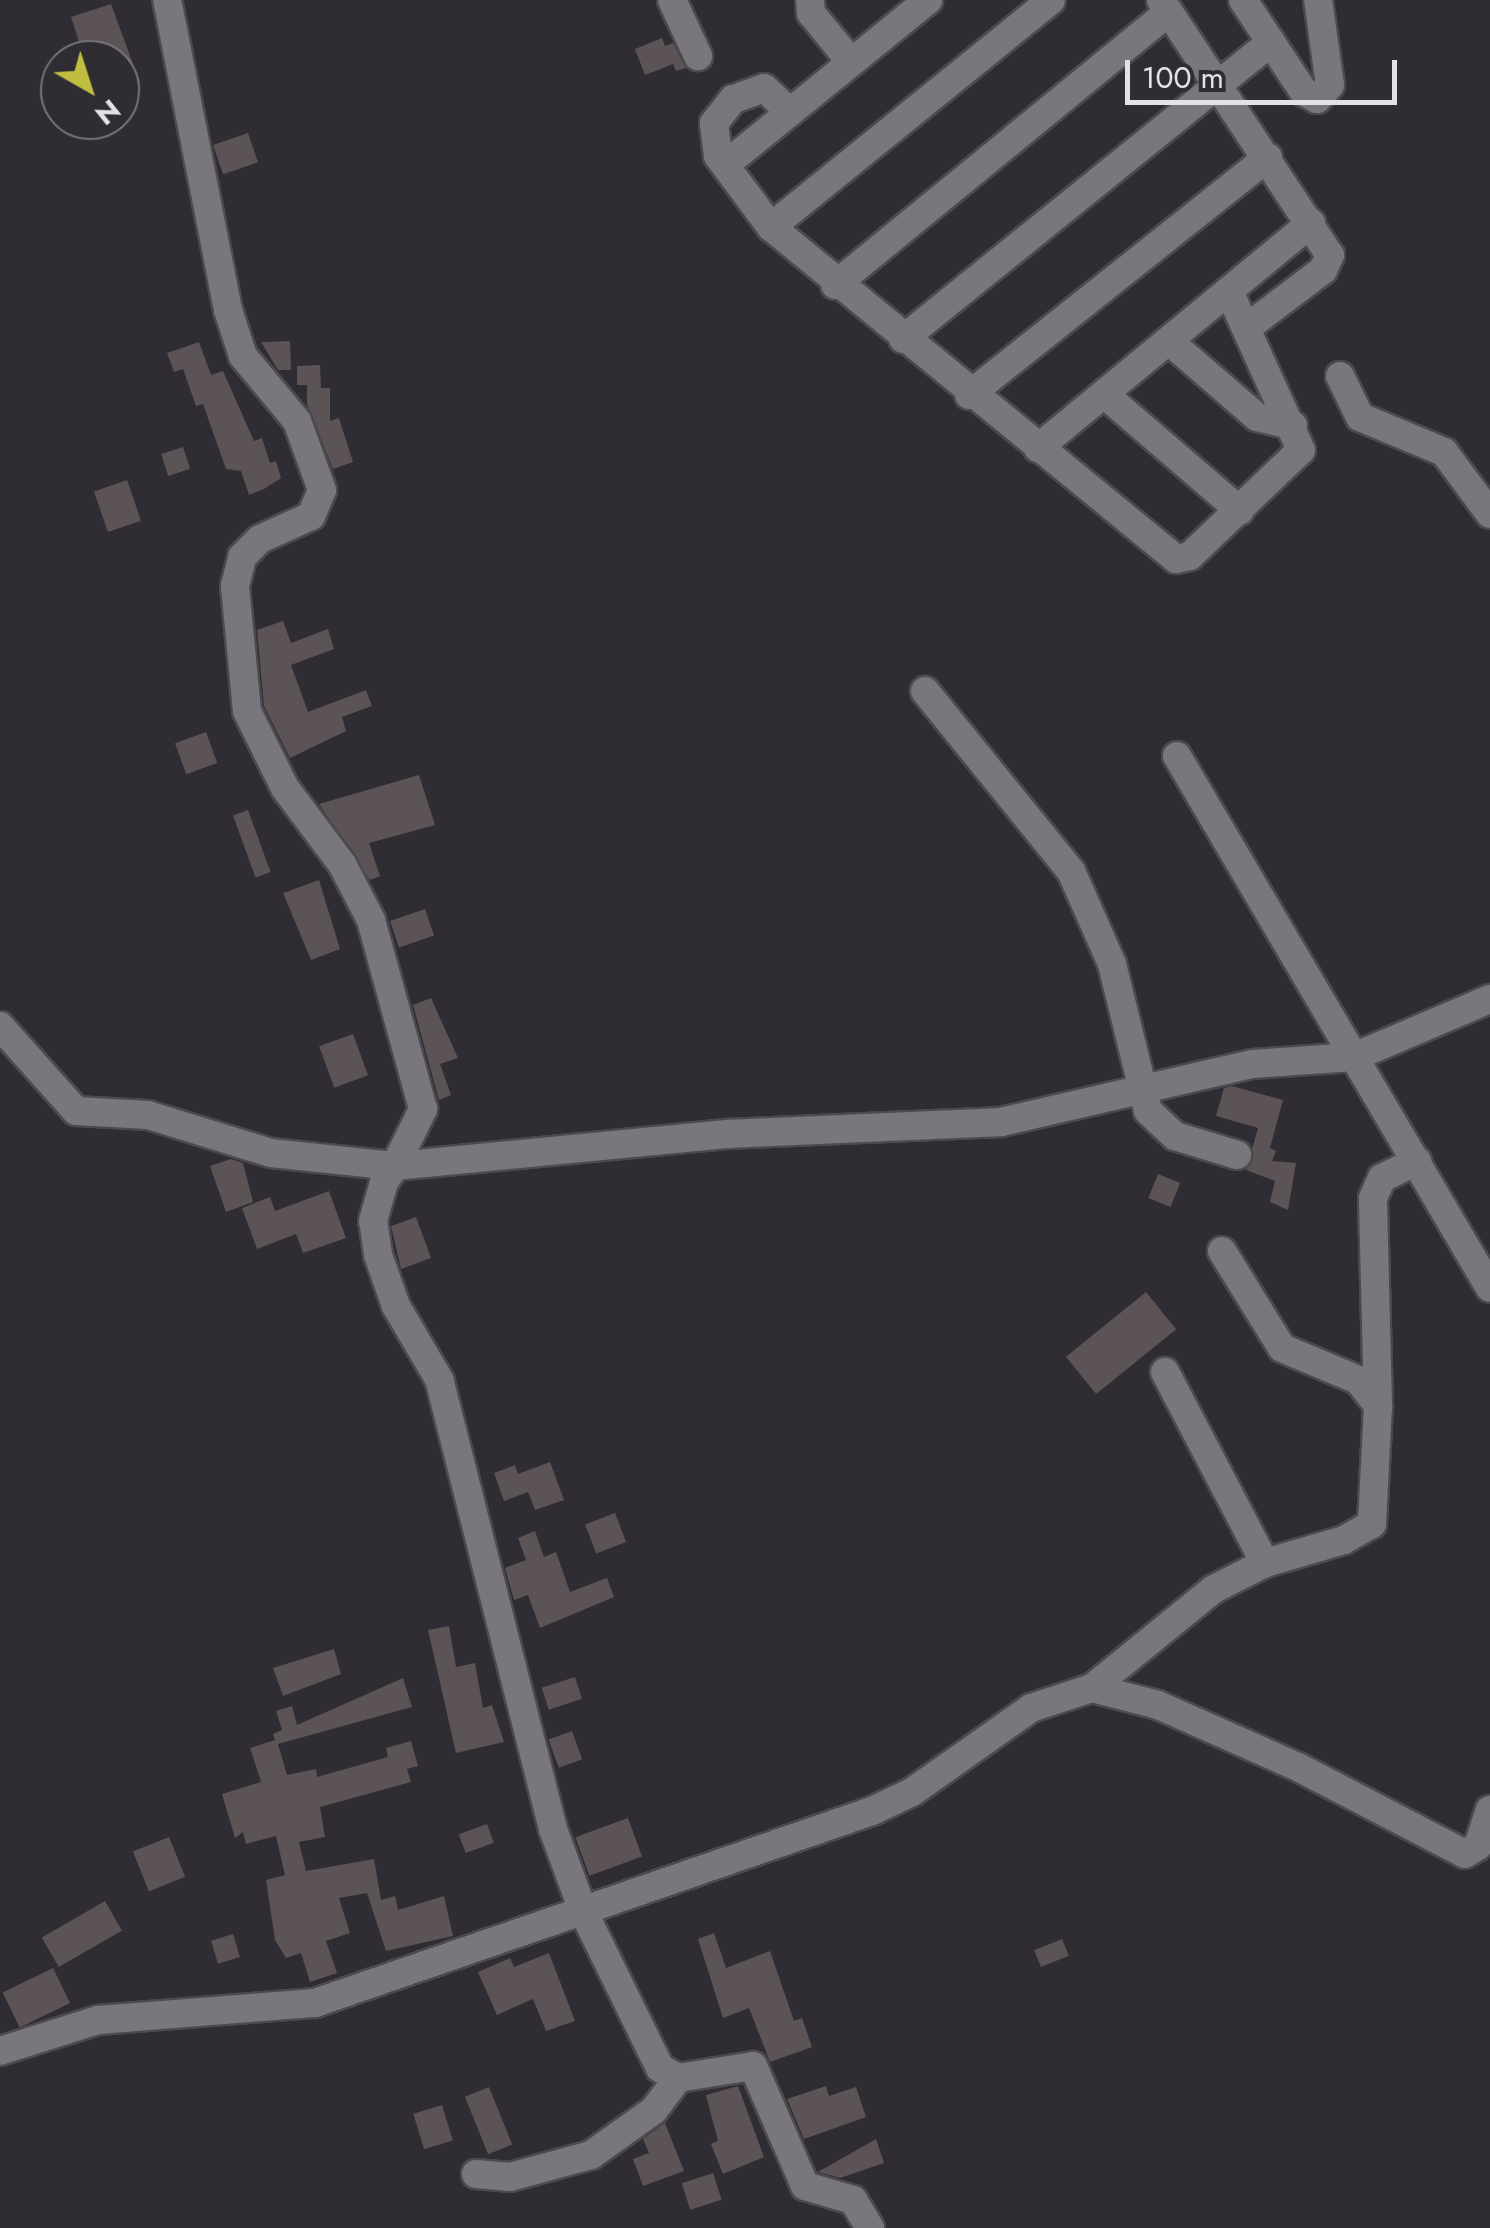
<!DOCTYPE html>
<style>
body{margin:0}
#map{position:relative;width:1490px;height:2228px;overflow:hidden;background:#2f2c33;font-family:Jost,sans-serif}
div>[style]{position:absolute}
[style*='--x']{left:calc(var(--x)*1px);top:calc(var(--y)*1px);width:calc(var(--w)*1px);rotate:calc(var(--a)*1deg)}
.building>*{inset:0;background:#5b5356;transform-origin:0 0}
.roads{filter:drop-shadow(2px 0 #4c4a4f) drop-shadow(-2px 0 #4c4a4f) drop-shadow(0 2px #4c4a4f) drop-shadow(0 -2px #4c4a4f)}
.minor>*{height:28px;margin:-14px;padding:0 14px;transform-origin:14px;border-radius:14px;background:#79767e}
span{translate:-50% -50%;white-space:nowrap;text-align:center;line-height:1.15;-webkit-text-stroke:8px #2f2c33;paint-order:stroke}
.north{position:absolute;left:40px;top:40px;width:100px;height:100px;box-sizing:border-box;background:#2f2c33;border:2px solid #77757b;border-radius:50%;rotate:141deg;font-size:28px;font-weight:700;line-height:40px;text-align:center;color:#e3e2e6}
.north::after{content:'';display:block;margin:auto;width:35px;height:45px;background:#c0be41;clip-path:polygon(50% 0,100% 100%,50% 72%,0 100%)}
.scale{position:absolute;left:1125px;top:60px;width:272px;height:45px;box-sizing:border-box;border:5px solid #e3e2e6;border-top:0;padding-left:12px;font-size:30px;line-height:35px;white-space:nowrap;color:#e3e2e6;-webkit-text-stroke:8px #2f2c33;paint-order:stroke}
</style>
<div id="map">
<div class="building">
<div style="clip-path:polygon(111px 4px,140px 83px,120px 90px,120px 60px,85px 60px,71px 17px)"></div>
<div style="clip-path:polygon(662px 38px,665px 46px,673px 43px,686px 68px,676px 71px,673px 64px,645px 75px,635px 49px)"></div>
<div style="left:248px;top:133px;width:31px;height:37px;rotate:71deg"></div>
<div style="clip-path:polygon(290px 341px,291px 370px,278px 370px,261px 342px)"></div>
<div style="clip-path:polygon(199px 342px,211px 375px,223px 371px,254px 441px,262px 438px,270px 463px,276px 461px,281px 478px,264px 489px,249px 495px,241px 471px,226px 469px,203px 404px,196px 406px,183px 369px,174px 372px,167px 353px)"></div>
<div style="clip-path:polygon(320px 365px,321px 388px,330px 388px,330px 421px,339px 418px,353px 462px,333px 469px,307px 404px,307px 385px,297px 385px,297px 366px)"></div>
<div style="left:183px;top:447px;width:23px;height:23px;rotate:72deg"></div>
<div style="left:127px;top:480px;width:43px;height:35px;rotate:71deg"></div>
<div style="clip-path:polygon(283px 621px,291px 643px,328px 629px,334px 649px,291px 665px,308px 712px,366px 690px,372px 706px,342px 717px,346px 731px,290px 758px,264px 706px,257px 630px)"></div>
<div style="left:206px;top:732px;width:33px;height:33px;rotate:70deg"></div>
<div style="clip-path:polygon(419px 775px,435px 825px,369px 843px,380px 876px,370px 880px,319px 804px)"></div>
<div style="left:248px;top:810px;width:66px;height:16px;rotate:70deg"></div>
<div style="clip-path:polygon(319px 880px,340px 949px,311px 960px,283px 893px)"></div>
<div style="left:425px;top:909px;width:28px;height:37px;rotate:71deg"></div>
<div style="clip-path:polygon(431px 998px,458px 1058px,440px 1064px,451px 1095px,439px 1100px,413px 1005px)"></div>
<div style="left:353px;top:1034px;width:44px;height:36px;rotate:70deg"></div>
<div style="clip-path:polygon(1232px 1086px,1283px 1100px,1270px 1148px,1276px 1151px,1272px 1161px,1296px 1163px,1288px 1210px,1270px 1202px,1275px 1181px,1246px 1170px,1258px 1128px,1216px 1116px,1224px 1088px)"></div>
<div style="clip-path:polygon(231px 1159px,243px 1163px,253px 1202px,226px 1212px,210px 1166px)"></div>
<div style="left:1158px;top:1174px;width:24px;height:26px;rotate:22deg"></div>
<div style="clip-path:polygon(329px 1191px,346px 1238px,303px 1253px,296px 1234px,257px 1249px,242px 1208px,270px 1197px,275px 1211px)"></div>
<div style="clip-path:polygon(416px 1217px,431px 1258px,401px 1269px,391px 1226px)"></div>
<div style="left:1146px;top:1292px;width:48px;height:103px;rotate:51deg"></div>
<div style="clip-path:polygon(550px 1462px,564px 1500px,535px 1510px,528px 1492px,504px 1501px,494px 1473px,515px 1465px,518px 1474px)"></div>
<div style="left:615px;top:1513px;width:31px;height:32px;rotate:69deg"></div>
<div style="clip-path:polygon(535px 1531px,544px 1557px,556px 1552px,570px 1592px,607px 1578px,614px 1597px,540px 1628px,528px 1595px,514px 1600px,505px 1568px,526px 1560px,518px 1538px)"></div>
<div style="clip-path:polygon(449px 1626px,456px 1667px,475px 1663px,483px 1708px,492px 1705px,504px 1742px,456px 1753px,428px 1630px)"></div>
<div style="clip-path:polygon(334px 1649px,341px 1674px,283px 1696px,273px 1668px)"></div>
<div style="left:575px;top:1677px;width:23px;height:35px;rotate:72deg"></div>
<div style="clip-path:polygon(403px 1678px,412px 1707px,278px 1744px,287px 1775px,316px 1769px,317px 1777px,388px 1757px,386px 1748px,411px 1741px,418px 1766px,407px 1769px,411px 1782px,320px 1807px,325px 1837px,299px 1842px,306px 1871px,374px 1859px,381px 1900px,395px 1896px,398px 1910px,444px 1896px,453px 1936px,386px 1951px,367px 1893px,339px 1898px,350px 1933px,326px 1941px,337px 1973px,310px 1982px,301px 1953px,286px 1958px,275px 1940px,266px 1880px,285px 1875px,276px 1836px,246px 1844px,243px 1832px,235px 1838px,222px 1794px,261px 1782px,250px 1748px,275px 1740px,273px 1734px,282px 1730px,276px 1711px,292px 1706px,297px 1725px)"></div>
<div style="left:572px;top:1731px;width:30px;height:25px;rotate:70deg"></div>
<div style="left:628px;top:1818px;width:41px;height:56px;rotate:70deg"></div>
<div style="left:487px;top:1824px;width:20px;height:30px;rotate:70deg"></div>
<div style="left:169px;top:1837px;width:43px;height:39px;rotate:68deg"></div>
<div style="left:105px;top:1901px;width:34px;height:73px;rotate:60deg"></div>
<div style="clip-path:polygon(714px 1933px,726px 1968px,770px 1951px,794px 2021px,802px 2018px,812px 2047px,770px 2062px,749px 2008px,723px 2018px,698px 1939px)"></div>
<div style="left:233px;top:1934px;width:24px;height:23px;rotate:73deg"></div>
<div style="left:1062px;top:1939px;width:18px;height:30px;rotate:68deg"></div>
<div style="clip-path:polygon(549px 1953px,575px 2021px,546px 2031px,533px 1999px,497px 2015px,478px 1972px,510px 1958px,514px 1967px)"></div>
<div style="left:53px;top:1968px;width:39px;height:56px;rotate:64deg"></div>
<div style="clip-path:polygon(738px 2086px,764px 2157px,723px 2174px,711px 2144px,718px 2141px,706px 2095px)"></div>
<div style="clip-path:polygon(826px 2086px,829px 2096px,856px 2087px,866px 2117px,804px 2139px,787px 2099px)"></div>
<div style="left:489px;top:2087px;width:62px;height:26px;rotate:68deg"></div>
<div style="left:442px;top:2105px;width:37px;height:30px;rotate:73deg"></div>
<div style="clip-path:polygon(665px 2123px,684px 2171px,643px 2186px,633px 2159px,649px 2153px,643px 2139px)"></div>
<div style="clip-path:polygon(876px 2139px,884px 2163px,840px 2178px,818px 2172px)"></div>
<div style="left:713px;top:2173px;width:28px;height:33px;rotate:72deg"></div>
</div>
<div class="roads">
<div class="minor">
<div style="--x:672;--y:0;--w:62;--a:65.1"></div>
<div style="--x:810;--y:0;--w:13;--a:86"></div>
<div style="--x:811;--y:13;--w:63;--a:50.8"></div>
<div style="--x:1161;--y:0;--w:306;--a:56.5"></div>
<div style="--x:1330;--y:255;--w:17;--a:115"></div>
<div style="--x:1323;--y:270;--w:93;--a:142.9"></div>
<div style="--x:1243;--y:0;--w:110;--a:56.5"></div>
<div style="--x:1304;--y:92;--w:15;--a:28"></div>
<div style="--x:1317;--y:99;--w:19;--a:-47"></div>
<div style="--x:1330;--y:85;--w:86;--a:-98"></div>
<div style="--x:790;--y:112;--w:35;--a:-137"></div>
<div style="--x:764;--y:88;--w:33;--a:160"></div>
<div style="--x:733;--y:99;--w:31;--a:128"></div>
<div style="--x:714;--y:123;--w:33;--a:83"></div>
<div style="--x:718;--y:156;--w:89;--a:53.3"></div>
<div style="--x:771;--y:227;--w:524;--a:39.34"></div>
<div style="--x:1176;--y:559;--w:14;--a:-12"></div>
<div style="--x:1190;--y:556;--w:153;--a:-43.7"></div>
<div style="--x:1301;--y:450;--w:175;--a:-114.4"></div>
<div style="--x:725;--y:165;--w:262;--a:-39.1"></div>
<div style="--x:771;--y:227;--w:360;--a:-39"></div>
<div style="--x:835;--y:285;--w:431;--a:-39.3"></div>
<div style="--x:903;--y:339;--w:473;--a:-38.9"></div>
<div style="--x:1169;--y:341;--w:116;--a:40.8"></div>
<div style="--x:1257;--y:417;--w:37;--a:13"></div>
<div style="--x:1340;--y:376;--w:46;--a:64"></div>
<div style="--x:1360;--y:417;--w:91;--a:22.6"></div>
<div style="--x:1444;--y:452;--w:77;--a:53.4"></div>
<div style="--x:1104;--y:394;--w:179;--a:40.7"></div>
<div style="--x:969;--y:395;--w:382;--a:-38.5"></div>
<div style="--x:1038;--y:448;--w:354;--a:-39.5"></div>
<div style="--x:925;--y:691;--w:232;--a:51"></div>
<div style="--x:1071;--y:871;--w:102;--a:66.2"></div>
<div style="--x:1112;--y:964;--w:151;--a:76.2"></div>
<div style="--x:1148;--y:1111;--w:37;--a:43"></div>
<div style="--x:1175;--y:1136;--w:65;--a:17"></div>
<div style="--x:1177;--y:756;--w:617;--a:59.53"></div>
<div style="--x:0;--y:1026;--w:114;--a:48.2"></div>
<div style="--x:76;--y:1111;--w:72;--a:3.2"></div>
<div style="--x:148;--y:1115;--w:129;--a:17.2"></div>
<div style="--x:271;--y:1153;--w:125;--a:6"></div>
<div style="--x:395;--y:1166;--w:64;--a:-63.8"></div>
<div style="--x:423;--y:1109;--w:196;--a:-105.4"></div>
<div style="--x:371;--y:920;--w:63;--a:-117.4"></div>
<div style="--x:342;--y:864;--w:95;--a:-126.9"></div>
<div style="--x:285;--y:788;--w:86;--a:-116.3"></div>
<div style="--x:247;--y:711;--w:126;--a:-95.5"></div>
<div style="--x:235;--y:586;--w:30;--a:-76"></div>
<div style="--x:242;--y:557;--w:25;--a:-45"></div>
<div style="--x:260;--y:539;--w:56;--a:-24.3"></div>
<div style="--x:311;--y:516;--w:28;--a:-67"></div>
<div style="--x:322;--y:490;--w:73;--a:-109.9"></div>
<div style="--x:297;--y:421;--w:85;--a:-129.7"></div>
<div style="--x:243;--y:356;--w:48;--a:-108.1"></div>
<div style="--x:228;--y:310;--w:316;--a:-101.1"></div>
<div style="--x:1222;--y:1251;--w:114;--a:58.3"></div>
<div style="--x:1282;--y:1348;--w:82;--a:22.8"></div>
<div style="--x:1358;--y:1380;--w:33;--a:52"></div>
<div style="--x:1165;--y:1372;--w:216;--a:62.4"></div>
<div style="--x:1092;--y:1688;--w:157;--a:-39.1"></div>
<div style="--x:1214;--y:1589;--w:57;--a:-27"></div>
<div style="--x:1265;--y:1563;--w:82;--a:-16.2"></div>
<div style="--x:1344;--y:1540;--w:32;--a:-30"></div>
<div style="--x:1372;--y:1524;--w:118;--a:-87.1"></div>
<div style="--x:1378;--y:1406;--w:208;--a:-91.4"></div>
<div style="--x:1373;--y:1198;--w:22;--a:-66"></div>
<div style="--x:1382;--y:1178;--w:39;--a:-26"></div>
<div style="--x:0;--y:2051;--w:103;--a:-17.6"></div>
<div style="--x:98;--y:2020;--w:218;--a:-4.5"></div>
<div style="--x:315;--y:2003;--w:589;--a:-19.02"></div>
<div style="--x:872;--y:1811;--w:44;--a:-25.4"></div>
<div style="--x:912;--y:1792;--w:146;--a:-35.2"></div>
<div style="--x:1031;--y:1708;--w:64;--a:-18.2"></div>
<div style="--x:1092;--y:1688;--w:68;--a:14.4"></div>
<div style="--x:1158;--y:1705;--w:153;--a:23.9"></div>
<div style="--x:1298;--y:1767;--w:188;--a:27.5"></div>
<div style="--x:1465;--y:1854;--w:15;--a:-32"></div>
<div style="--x:1478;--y:1846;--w:38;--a:-72"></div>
<div style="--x:476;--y:2174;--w:34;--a:5"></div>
<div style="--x:510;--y:2177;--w:84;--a:-15.2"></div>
<div style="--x:591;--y:2155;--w:77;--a:-35.5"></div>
<div style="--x:654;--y:2110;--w:40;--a:-53"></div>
<div style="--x:870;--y:2228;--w:33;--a:-121"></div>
<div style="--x:853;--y:2200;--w:50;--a:-163.7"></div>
<div style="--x:805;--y:2186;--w:131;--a:-113.4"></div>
<div style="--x:753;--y:2066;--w:76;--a:170.9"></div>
<div style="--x:678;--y:2078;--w:21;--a:-151"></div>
<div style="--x:660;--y:2068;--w:175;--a:-116.1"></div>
<div style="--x:583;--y:1911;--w:87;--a:-110.1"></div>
<div style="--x:553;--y:1829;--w:462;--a:-104.2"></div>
<div style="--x:440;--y:1381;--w:87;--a:-120.4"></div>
<div style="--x:396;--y:1306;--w:54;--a:-109.4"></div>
<div style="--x:378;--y:1255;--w:34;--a:-98"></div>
<div style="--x:373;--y:1221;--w:41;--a:-74.2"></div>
<div style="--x:384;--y:1182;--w:19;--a:-55"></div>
<div style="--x:395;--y:1166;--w:335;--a:-5.5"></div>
<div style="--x:728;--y:1134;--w:273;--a:-2.5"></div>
<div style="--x:1001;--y:1122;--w:258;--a:-13"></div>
<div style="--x:1252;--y:1064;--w:102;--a:-3.9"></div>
<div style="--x:1354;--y:1057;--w:148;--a:-23.1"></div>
</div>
</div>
<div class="north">N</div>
<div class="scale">100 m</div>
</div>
